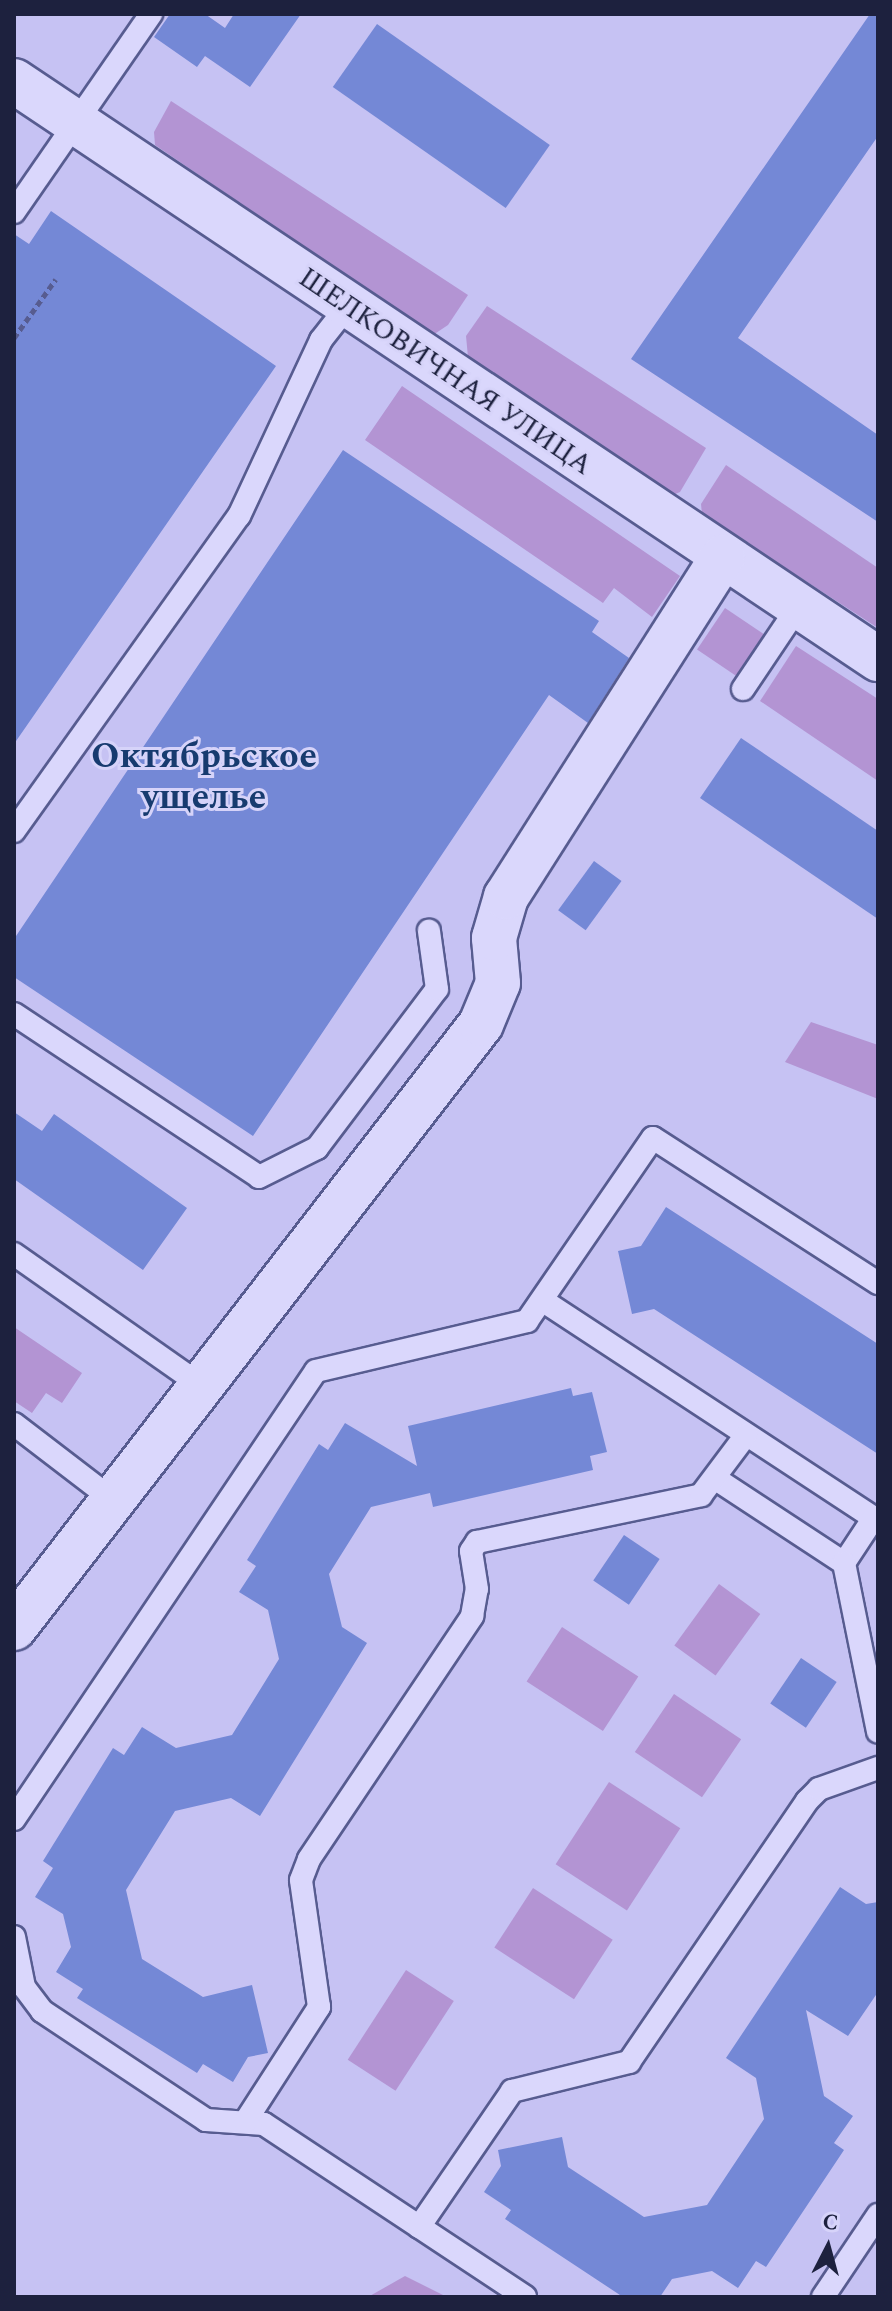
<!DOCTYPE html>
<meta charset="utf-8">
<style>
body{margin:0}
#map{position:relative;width:892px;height:2311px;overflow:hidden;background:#c6c2f3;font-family:Spectral,serif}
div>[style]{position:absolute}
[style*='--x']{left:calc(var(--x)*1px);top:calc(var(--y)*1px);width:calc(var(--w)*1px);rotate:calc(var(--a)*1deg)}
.green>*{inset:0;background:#b394d3;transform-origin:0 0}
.building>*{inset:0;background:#7488d6;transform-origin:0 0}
.path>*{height:5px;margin-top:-2.5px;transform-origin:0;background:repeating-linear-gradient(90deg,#575c90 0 6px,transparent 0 10px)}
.roads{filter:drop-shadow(2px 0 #575c90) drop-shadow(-2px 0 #575c90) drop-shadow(0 2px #575c90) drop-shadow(0 -2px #575c90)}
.service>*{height:22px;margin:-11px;padding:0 11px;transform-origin:11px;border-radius:11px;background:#dad7fc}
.minor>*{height:44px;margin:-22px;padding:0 22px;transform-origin:22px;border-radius:22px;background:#dad7fc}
span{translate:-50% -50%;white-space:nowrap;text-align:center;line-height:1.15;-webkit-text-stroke:6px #d6d3f9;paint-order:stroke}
.street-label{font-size:28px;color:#1d213e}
.district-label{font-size:36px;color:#173b6f;font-weight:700}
.frame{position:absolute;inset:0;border:16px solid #1d213e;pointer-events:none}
.north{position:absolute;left:788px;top:2207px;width:80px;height:80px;-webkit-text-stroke:6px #d6d3f9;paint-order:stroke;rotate:6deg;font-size:22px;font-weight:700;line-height:32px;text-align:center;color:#1d213e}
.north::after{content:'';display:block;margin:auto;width:28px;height:36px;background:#1d213e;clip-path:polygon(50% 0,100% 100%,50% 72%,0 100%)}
</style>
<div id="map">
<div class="green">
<div style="clip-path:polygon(171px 101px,468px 295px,448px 325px,433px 335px,155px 145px,154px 132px)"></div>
<div style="clip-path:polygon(487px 306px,706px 448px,680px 492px,673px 495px,468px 357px,466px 336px)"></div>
<div style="clip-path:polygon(402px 386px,680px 576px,652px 617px,614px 588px,603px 603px,365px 440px)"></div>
<div style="clip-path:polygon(726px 465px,878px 568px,878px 628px,702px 514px,701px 504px)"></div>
<div style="left:725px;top:608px;width:54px;height:50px;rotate:34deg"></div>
<div style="clip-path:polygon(796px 646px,878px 699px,878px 781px,760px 701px)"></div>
<div style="clip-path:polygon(811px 1022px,878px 1045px,878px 1099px,785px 1062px)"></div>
<div style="clip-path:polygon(14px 1327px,82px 1373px,62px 1403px,46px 1393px,32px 1413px,14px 1401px)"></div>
<div style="left:719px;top:1584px;width:51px;height:76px;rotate:36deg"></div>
<div style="left:562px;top:1627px;width:91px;height:65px;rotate:33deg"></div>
<div style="left:674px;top:1694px;width:81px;height:70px;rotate:34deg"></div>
<div style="left:609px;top:1782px;width:85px;height:98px;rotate:33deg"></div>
<div style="left:533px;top:1888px;width:95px;height:71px;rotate:33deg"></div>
<div style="left:406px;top:1970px;width:57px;height:107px;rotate:33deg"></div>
<div style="clip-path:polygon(405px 2276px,447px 2297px,368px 2297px)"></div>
</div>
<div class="building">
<div style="clip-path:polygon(170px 14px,205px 14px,225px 28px,234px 14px,301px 14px,250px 87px,205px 56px,197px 67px,154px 37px)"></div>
<div style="clip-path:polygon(870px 14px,878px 14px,878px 136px,738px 338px,878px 435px,878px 522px,631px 359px)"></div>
<div style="left:377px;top:24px;width:211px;height:77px;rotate:35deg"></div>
<div style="clip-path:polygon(51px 211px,276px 366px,14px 744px,14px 234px,29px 244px)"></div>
<div style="clip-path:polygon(343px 450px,599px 621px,592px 632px,629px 658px,588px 723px,549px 695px,253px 1136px,14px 977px,14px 939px)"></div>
<div style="clip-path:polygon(741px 738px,878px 831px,878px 919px,700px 798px)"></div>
<div style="left:594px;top:861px;width:34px;height:61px;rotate:36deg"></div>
<div style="clip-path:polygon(14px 1112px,42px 1131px,54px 1114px,187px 1208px,143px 1270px,14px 1179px)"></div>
<div style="clip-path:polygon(666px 1207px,878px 1344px,878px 1454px,654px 1309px,632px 1314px,618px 1251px,641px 1246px)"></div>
<div style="clip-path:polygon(571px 1388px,573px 1396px,592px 1392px,607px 1452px,590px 1456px,593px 1470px,433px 1507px,430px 1493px,371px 1507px,329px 1574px,342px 1627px,367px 1643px,260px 1816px,231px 1798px,175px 1811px,126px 1890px,142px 1959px,203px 1997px,252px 1985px,268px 2053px,248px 2057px,233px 2082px,203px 2064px,197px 2073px,77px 1998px,83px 1989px,56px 1972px,71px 1947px,63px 1914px,35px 1897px,53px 1868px,43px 1861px,113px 1748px,124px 1755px,142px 1727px,176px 1748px,232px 1735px,279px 1659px,268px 1610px,239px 1592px,256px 1566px,247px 1560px,319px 1444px,328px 1450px,345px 1423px,417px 1466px,408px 1426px)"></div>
<div style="left:624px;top:1535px;width:43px;height:55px;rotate:34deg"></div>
<div style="left:801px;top:1658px;width:43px;height:55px;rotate:34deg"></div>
<div style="clip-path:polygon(840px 1887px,866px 1904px,878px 1902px,878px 1992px,848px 2036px,806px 2010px,824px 2096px,853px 2116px,834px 2143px,844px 2150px,766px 2267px,756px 2261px,738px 2288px,712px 2271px,672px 2279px,660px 2297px,623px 2297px,505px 2219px,511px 2210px,484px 2192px,501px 2166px,498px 2150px,562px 2137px,568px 2167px,644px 2217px,707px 2205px,764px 2119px,756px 2078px,726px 2058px)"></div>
</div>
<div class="path">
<div style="--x:14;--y:338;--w:72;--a:-54.6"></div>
</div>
<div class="roads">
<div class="service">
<div style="--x:14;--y:212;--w:241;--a:-55.3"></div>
<div style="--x:743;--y:689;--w:99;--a:-56.1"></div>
<div style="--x:14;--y:831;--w:387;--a:-54.5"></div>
<div style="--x:239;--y:516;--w:194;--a:-65"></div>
<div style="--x:321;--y:340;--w:42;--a:-51.8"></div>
<div style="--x:14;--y:1014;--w:294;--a:33.6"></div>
<div style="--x:259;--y:1177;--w:65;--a:-26.6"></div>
<div style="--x:317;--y:1148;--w:199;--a:-53"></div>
<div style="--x:437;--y:989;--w:59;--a:-97.9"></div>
<div style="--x:14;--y:1254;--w:230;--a:35.1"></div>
<div style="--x:545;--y:1302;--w:399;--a:33.3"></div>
<div style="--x:14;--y:1424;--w:125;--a:37.5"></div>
<div style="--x:716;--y:1479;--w:153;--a:33.3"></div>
<div style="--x:873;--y:1519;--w:53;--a:123.4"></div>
<div style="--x:844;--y:1563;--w:172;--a:78.6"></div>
<div style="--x:14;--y:1819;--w:540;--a:-56.02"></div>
<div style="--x:316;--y:1371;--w:217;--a:-13.3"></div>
<div style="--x:527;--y:1321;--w:222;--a:-55.5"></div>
<div style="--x:653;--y:1138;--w:268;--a:32.8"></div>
<div style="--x:14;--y:1937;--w:51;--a:78.7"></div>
<div style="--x:24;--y:1987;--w:30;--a:53"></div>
<div style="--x:42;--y:2011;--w:197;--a:33.6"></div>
<div style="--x:206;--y:2120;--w:58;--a:3.9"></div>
<div style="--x:264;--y:2124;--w:313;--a:33.5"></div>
<div style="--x:245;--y:2122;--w:137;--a:-57.2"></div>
<div style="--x:319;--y:2007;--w:128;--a:-98.1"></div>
<div style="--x:301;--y:1880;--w:22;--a:-69"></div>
<div style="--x:309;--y:1859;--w:293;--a:-56.1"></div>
<div style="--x:472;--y:1616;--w:27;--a:-80"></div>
<div style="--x:477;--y:1589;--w:38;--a:-99"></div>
<div style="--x:471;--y:1551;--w:11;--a:-56"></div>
<div style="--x:477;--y:1542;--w:229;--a:-11.8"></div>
<div style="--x:701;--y:1495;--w:75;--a:-53.1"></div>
<div style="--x:419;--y:2227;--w:165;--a:-55.6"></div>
<div style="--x:512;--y:2091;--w:121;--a:-13.9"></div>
<div style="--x:629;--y:2062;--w:316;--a:-55.7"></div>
<div style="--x:807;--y:1801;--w:17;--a:-45"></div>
<div style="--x:819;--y:1789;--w:63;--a:-19.6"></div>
<div style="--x:823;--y:2297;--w:99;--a:-56.1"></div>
</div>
<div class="minor">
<div style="--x:14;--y:81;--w:1040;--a:33.78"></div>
<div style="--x:14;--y:1628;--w:763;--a:-52.29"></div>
<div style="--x:481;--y:1024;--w:44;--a:-67.5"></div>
<div style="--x:498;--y:983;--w:45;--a:-95.1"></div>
<div style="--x:494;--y:938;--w:43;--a:-73.7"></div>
<div style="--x:506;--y:897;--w:403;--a:-57.5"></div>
</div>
</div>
<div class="street-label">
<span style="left:445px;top:372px;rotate:34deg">ШЕЛКОВИЧНАЯ УЛИЦА</span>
</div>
<div class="district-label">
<span style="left:204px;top:777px">Октябрьское<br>ущелье</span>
</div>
<div class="frame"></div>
<div class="north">С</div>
</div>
